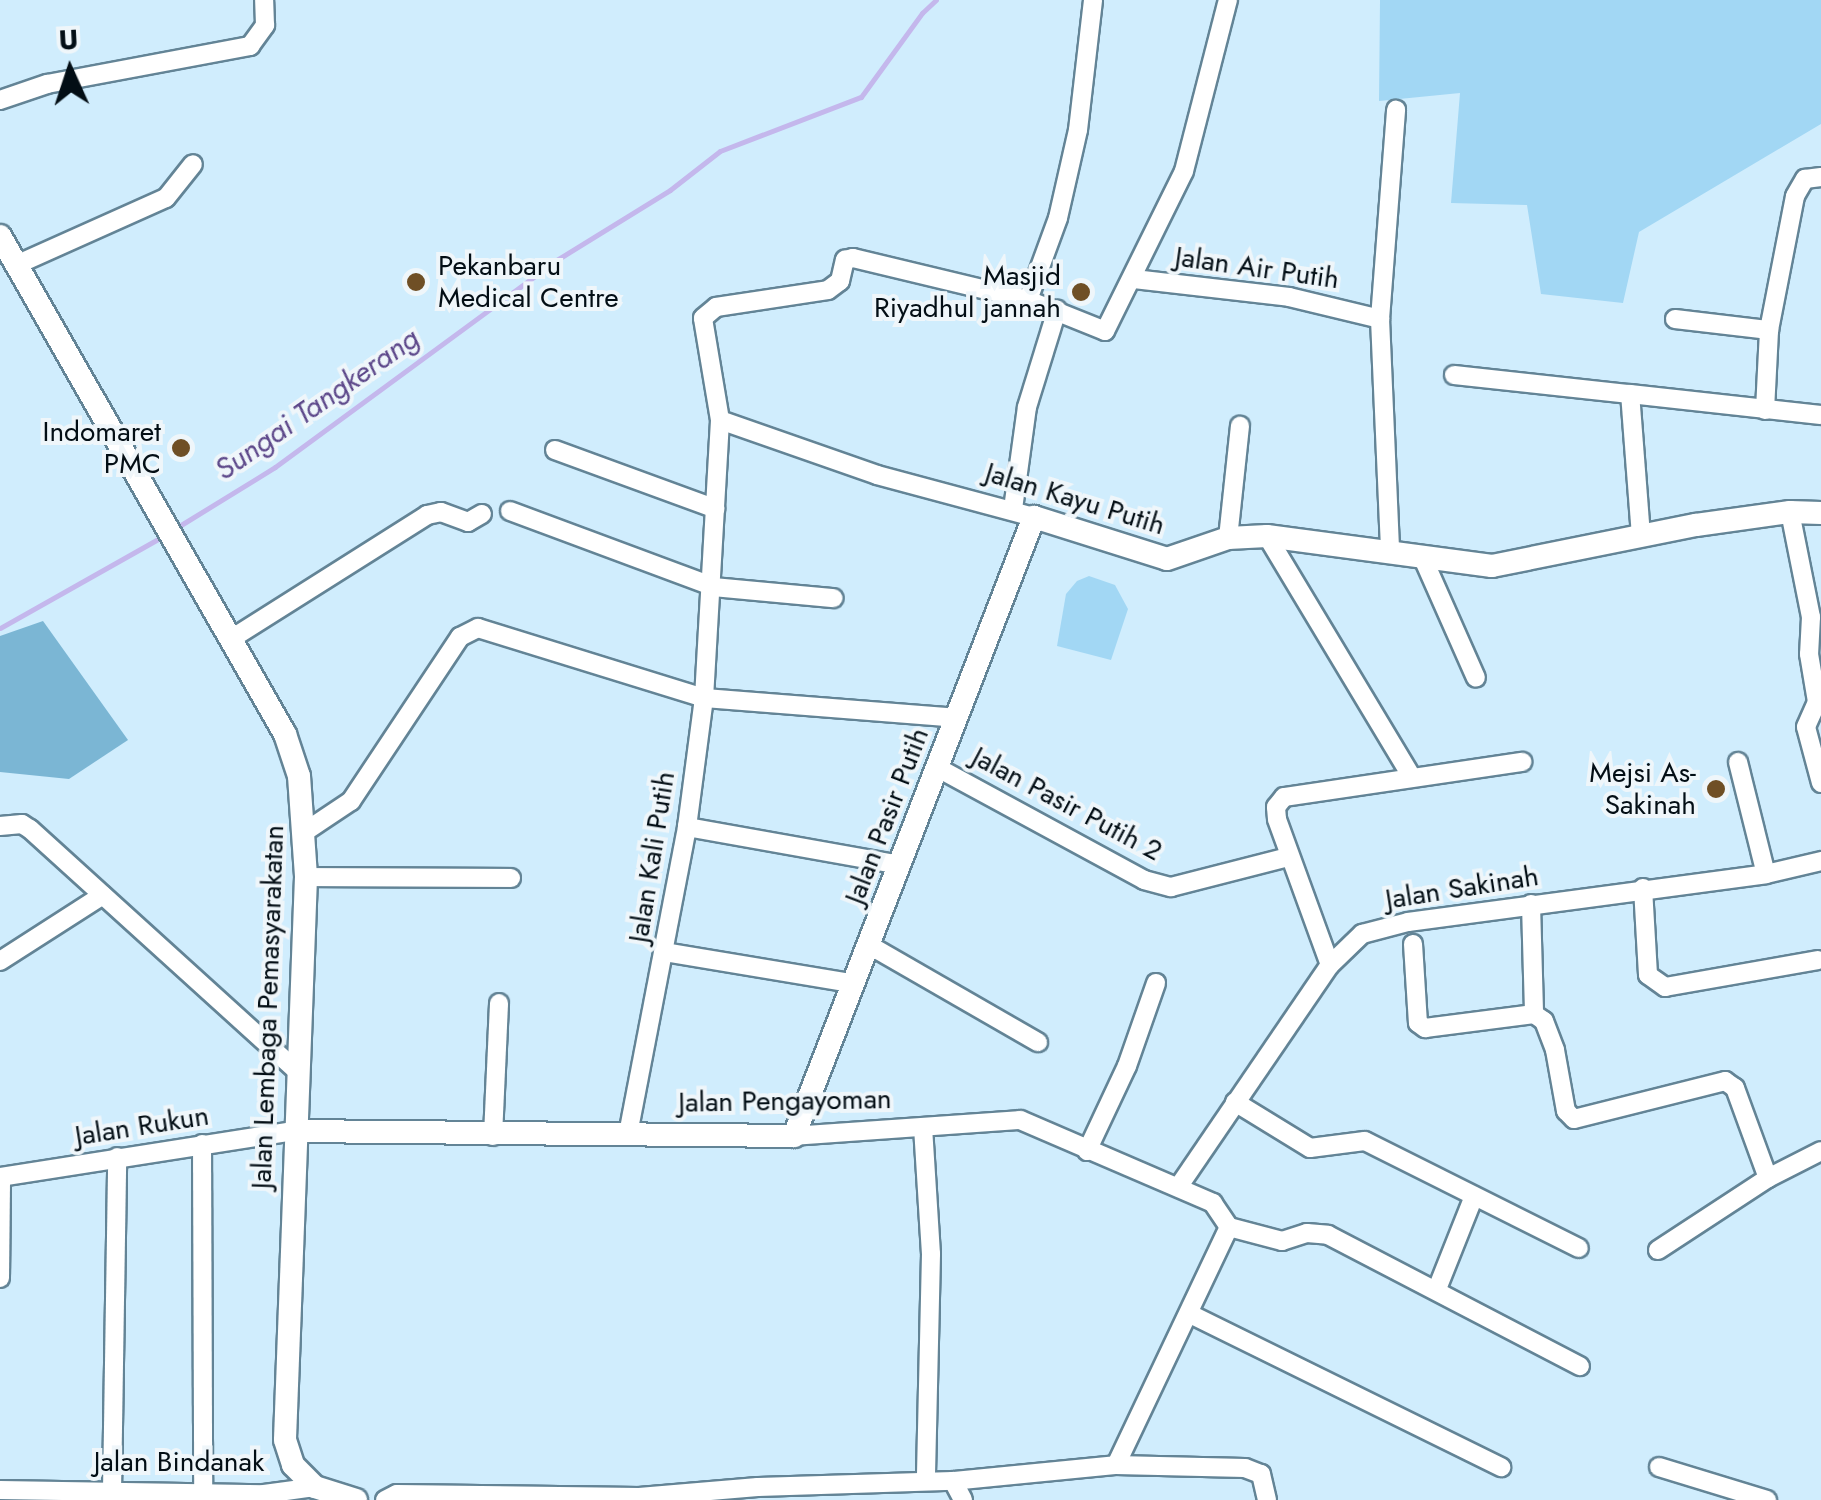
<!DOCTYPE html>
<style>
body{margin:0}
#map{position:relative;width:1821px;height:1500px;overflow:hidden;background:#d0edfd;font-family:Jost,sans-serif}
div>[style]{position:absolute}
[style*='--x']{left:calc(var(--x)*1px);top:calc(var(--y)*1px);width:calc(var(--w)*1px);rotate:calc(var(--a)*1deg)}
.green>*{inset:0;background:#a2d7f4}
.forest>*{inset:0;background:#7bb6d4}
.stream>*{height:5px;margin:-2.5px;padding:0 2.5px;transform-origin:2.5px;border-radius:2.5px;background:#c4b7ec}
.roads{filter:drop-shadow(2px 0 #638496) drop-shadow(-2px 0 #638496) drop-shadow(0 2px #638496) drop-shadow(0 -2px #638496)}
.minor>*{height:18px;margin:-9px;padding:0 9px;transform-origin:9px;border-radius:9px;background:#fff}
.tertiary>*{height:22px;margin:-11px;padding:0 11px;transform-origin:11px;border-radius:11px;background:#fff}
.dots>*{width:28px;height:28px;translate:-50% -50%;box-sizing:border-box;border:5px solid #eff6fa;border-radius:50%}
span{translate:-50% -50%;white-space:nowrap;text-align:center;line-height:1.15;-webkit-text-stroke:8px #eff6fa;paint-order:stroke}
.poi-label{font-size:28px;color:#030e15}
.left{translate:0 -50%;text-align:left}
.right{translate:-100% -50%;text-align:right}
.street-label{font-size:28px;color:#030e15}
.water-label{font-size:30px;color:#5d488a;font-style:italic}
.north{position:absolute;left:20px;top:20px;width:100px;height:100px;-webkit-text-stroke:8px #eff6fa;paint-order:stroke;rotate:357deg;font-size:28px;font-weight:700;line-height:40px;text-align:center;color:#030e15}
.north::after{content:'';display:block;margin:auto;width:35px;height:45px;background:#030e15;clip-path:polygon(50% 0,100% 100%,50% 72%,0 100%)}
</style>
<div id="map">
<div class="green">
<div style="clip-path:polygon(1380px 0,1821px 0,1821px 124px,1639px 232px,1623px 303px,1541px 294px,1527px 205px,1451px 203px,1460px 93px,1379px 101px)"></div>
<div style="clip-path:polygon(1089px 576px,1115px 585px,1128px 609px,1111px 660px,1057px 646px,1066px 594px,1077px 581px)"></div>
</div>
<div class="forest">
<div style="clip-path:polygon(43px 621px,128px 740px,69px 779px,0 772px,0 636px)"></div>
</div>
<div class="stream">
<div style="--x:176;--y:528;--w:116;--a:-31.6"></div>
<div style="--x:275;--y:467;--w:348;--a:-36.3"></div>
<div style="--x:555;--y:261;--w:135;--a:-31.7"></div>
<div style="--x:670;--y:190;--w:63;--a:-38"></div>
<div style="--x:720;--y:151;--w:151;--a:-21"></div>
<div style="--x:861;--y:97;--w:104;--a:-54"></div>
<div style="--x:922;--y:13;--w:19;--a:-43"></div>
<div style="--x:0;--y:628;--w:187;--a:-29.4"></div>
</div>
<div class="roads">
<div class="minor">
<div style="--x:0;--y:100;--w:50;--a:-18.8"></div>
<div style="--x:47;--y:84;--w:207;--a:-10.6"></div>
<div style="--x:250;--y:46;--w:26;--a:-54"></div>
<div style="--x:265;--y:25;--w:25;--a:-92"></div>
<div style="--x:16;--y:265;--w:164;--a:-24.1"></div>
<div style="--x:166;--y:198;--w:43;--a:-51.5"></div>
<div style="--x:1134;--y:279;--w:156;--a:6.6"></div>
<div style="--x:1289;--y:297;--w:94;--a:13.6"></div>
<div style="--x:1380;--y:319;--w:231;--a:87.5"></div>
<div style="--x:1028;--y:300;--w:87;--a:-69.9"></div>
<div style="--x:1058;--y:218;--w:90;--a:-77.2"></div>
<div style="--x:1078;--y:130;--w:131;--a:-83.4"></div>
<div style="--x:1380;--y:319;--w:210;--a:-85.6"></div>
<div style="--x:1675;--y:319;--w:95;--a:6.7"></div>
<div style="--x:1454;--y:375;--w:177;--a:6.2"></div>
<div style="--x:1765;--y:410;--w:80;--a:-87.1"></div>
<div style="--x:1769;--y:330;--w:136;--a:-79"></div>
<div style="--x:1795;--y:196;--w:20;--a:-60"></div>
<div style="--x:1805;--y:179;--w:16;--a:-7"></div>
<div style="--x:720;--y:420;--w:166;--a:19.3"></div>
<div style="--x:877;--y:475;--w:163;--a:15"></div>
<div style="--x:555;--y:450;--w:171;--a:20.1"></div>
<div style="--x:1013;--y:509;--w:103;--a:-82.2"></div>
<div style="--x:1027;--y:407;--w:102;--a:-72.8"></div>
<div style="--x:510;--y:511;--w:218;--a:20.4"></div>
<div style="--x:714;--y:587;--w:120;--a:5.3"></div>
<div style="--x:1790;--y:512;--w:107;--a:78.7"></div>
<div style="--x:1811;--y:617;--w:37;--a:93"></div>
<div style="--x:1809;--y:654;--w:49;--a:80.5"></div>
<div style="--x:1817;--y:702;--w:27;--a:114"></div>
<div style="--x:1806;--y:727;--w:58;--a:75"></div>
<div style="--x:1267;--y:536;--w:281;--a:59"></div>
<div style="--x:1641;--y:536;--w:142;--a:-94.4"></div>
<div style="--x:1630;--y:394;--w:192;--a:6.3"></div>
<div style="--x:1228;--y:538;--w:113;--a:-83.9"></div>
<div style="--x:1422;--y:556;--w:133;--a:66.1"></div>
<div style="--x:231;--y:639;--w:232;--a:-32.3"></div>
<div style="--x:427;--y:515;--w:14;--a:-12"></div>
<div style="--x:441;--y:512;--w:29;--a:20"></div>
<div style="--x:468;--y:522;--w:16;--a:-30"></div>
<div style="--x:1738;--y:762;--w:115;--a:76"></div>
<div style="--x:938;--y:768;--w:234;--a:28.5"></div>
<div style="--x:1144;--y:880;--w:28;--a:15"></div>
<div style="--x:1171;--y:887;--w:121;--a:-14.4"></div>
<div style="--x:0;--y:826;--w:22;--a:-5"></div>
<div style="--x:22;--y:824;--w:9;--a:32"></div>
<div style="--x:30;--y:829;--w:359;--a:42.2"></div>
<div style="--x:687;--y:827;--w:217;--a:10.1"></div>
<div style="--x:306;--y:831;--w:54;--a:-33.7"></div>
<div style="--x:351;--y:801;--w:197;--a:-56.4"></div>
<div style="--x:460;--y:637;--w:20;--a:-27"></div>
<div style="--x:478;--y:628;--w:237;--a:17.2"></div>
<div style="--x:704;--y:698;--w:253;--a:4.5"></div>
<div style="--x:306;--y:877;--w:205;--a:0.3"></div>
<div style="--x:1643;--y:888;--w:87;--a:86.7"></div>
<div style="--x:1648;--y:975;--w:21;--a:35"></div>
<div style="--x:1665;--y:987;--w:155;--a:-10"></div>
<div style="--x:1531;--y:904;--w:110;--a:88.4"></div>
<div style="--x:1534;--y:1014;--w:12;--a:35"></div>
<div style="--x:1544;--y:1021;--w:31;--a:69"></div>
<div style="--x:1555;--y:1050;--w:62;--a:79.8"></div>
<div style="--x:1566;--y:1111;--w:11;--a:45"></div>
<div style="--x:1574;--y:1119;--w:156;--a:-14.1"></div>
<div style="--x:1725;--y:1081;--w:12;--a:35"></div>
<div style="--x:1735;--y:1088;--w:96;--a:69.9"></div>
<div style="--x:1413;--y:944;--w:79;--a:86.4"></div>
<div style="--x:1418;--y:1023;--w:9;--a:36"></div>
<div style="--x:1425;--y:1028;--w:110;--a:-7.3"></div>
<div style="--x:869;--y:945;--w:195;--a:29.9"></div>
<div style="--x:665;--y:952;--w:189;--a:9.5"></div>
<div style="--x:0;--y:961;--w:122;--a:-32.7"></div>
<div style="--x:1330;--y:965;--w:155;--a:-110"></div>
<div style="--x:1277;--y:819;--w:12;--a:-95"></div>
<div style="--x:1276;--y:807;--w:13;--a:-51"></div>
<div style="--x:1284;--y:797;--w:241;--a:-8.4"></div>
<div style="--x:1235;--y:1102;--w:88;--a:31.5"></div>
<div style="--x:1310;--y:1148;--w:55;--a:-7.3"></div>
<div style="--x:1365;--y:1141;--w:239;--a:26.6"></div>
<div style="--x:923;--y:1127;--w:127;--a:86.4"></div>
<div style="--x:931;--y:1254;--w:227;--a:91.3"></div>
<div style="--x:628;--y:1134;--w:313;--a:-79.1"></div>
<div style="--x:687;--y:827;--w:130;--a:-82.5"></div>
<div style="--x:704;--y:698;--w:278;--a:-86.7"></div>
<div style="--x:720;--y:420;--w:103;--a:-99.5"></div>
<div style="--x:703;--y:318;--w:17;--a:-40"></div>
<div style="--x:716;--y:307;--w:113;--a:-8.6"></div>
<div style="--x:828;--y:290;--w:15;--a:-37"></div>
<div style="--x:840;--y:281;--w:22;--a:-77"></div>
<div style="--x:845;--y:260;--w:8;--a:-14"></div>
<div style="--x:853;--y:258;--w:180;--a:13.5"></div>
<div style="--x:1028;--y:300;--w:83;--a:21.9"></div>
<div style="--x:1105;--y:331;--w:178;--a:-63.7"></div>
<div style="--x:1184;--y:171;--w:177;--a:-75.6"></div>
<div style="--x:493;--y:1136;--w:133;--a:-87.4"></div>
<div style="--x:202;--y:1144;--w:349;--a:89.8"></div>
<div style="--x:1087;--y:1151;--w:94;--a:-64.8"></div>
<div style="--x:1127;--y:1066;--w:88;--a:-70.7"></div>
<div style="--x:0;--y:1177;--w:298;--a:-8.9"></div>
<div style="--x:1179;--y:1186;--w:268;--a:-55.7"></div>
<div style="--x:1330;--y:965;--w:45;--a:-44.1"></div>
<div style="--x:1362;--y:934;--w:48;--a:-14.6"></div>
<div style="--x:1408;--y:922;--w:361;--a:-7.6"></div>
<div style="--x:1766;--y:874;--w:57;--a:-13.3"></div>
<div style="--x:1229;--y:1227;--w:55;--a:14.8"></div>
<div style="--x:1282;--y:1241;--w:26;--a:-18"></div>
<div style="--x:1307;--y:1233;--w:21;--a:5"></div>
<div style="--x:1328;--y:1235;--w:284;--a:27.5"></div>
<div style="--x:1658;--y:1250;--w:131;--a:-33.2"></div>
<div style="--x:1768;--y:1178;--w:59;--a:-27"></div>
<div style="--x:0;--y:1278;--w:101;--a:-89.4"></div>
<div style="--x:1437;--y:1289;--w:100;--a:-68.3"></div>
<div style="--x:1190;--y:1314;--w:347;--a:26.2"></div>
<div style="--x:1116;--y:1465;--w:129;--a:1.3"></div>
<div style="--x:1245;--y:1468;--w:17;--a:21"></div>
<div style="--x:1261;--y:1474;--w:27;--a:77"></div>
<div style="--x:1659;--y:1467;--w:113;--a:17"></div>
<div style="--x:953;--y:1481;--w:21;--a:62"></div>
<div style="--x:0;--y:1490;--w:264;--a:0.9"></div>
<div style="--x:264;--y:1494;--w:51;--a:-7.8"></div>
<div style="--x:112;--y:1491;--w:334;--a:-89.1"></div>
<div style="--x:385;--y:1500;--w:13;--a:-27"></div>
<div style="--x:397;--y:1494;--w:242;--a:0.7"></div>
<div style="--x:639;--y:1497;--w:119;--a:-4.8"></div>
<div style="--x:758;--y:1487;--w:195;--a:-1.8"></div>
<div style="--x:953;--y:1481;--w:164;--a:-5.6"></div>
<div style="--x:1116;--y:1465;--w:263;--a:-64.6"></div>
<div style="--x:1229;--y:1227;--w:29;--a:-124"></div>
<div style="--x:1213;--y:1203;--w:210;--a:-156.7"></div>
<div style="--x:1020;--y:1120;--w:227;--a:176"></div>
</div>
<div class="tertiary">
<div style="--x:0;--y:236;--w:574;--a:60.22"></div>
<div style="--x:285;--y:734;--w:44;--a:71.6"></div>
<div style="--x:299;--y:776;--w:101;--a:86"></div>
<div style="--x:306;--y:877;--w:563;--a:92.14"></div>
<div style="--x:285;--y:1440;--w:26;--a:72"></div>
<div style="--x:293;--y:1465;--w:31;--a:45"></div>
<div style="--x:315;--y:1487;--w:43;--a:17.6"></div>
<div style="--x:294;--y:1131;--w:500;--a:0.57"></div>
<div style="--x:794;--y:1136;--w:664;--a:-68.81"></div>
<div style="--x:1034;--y:517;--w:139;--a:17.5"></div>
<div style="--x:1167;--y:559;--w:65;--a:-19"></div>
<div style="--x:1228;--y:538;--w:39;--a:-3"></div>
<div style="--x:1267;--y:536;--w:227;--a:7.6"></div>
<div style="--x:1492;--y:566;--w:208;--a:-11.4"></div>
<div style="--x:1696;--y:525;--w:95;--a:-7.9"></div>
<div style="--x:1790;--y:512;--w:31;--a:2"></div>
</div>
</div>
<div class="dots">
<div style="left:416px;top:282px;background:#6f4f25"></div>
<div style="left:1081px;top:292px;background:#6f4f25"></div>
<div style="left:181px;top:448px;background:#6f4f25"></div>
<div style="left:1716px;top:789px;background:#6f4f25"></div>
</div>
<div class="poi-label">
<span class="left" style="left:438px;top:282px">Pekanbaru<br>Medical Centre</span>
<span class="right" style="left:1061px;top:292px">Masjid<br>Riyadhul jannah</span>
<span class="right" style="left:161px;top:448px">Indomaret<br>PMC</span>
<span class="right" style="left:1696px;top:789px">Mejsi As-<br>Sakinah</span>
</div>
<div class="street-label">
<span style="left:1257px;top:268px;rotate:8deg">Jalan Air Putih</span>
<span style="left:1075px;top:499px;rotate:17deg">Jalan Kayu Putih</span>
<span style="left:1067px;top:804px;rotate:28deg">Jalan Pasir Putih 2</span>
<span style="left:887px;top:816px;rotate:-69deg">Jalan Pasir Putih</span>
<span style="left:652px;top:857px;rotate:-81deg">Jalan Kali Putih</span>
<span style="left:1462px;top:888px;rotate:-9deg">Jalan Sakinah</span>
<span style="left:268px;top:1007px;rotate:-88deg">Jalan Lembaga Pemasyarakatan</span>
<span style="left:785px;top:1101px;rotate:-1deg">Jalan Pengayoman</span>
<span style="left:142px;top:1126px;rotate:-9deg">Jalan Rukun</span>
<span style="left:179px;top:1462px">Jalan Bindanak</span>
</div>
<div class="water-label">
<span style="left:317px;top:404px;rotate:-35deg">Sungai Tangkerang</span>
</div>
<div class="north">U</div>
</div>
